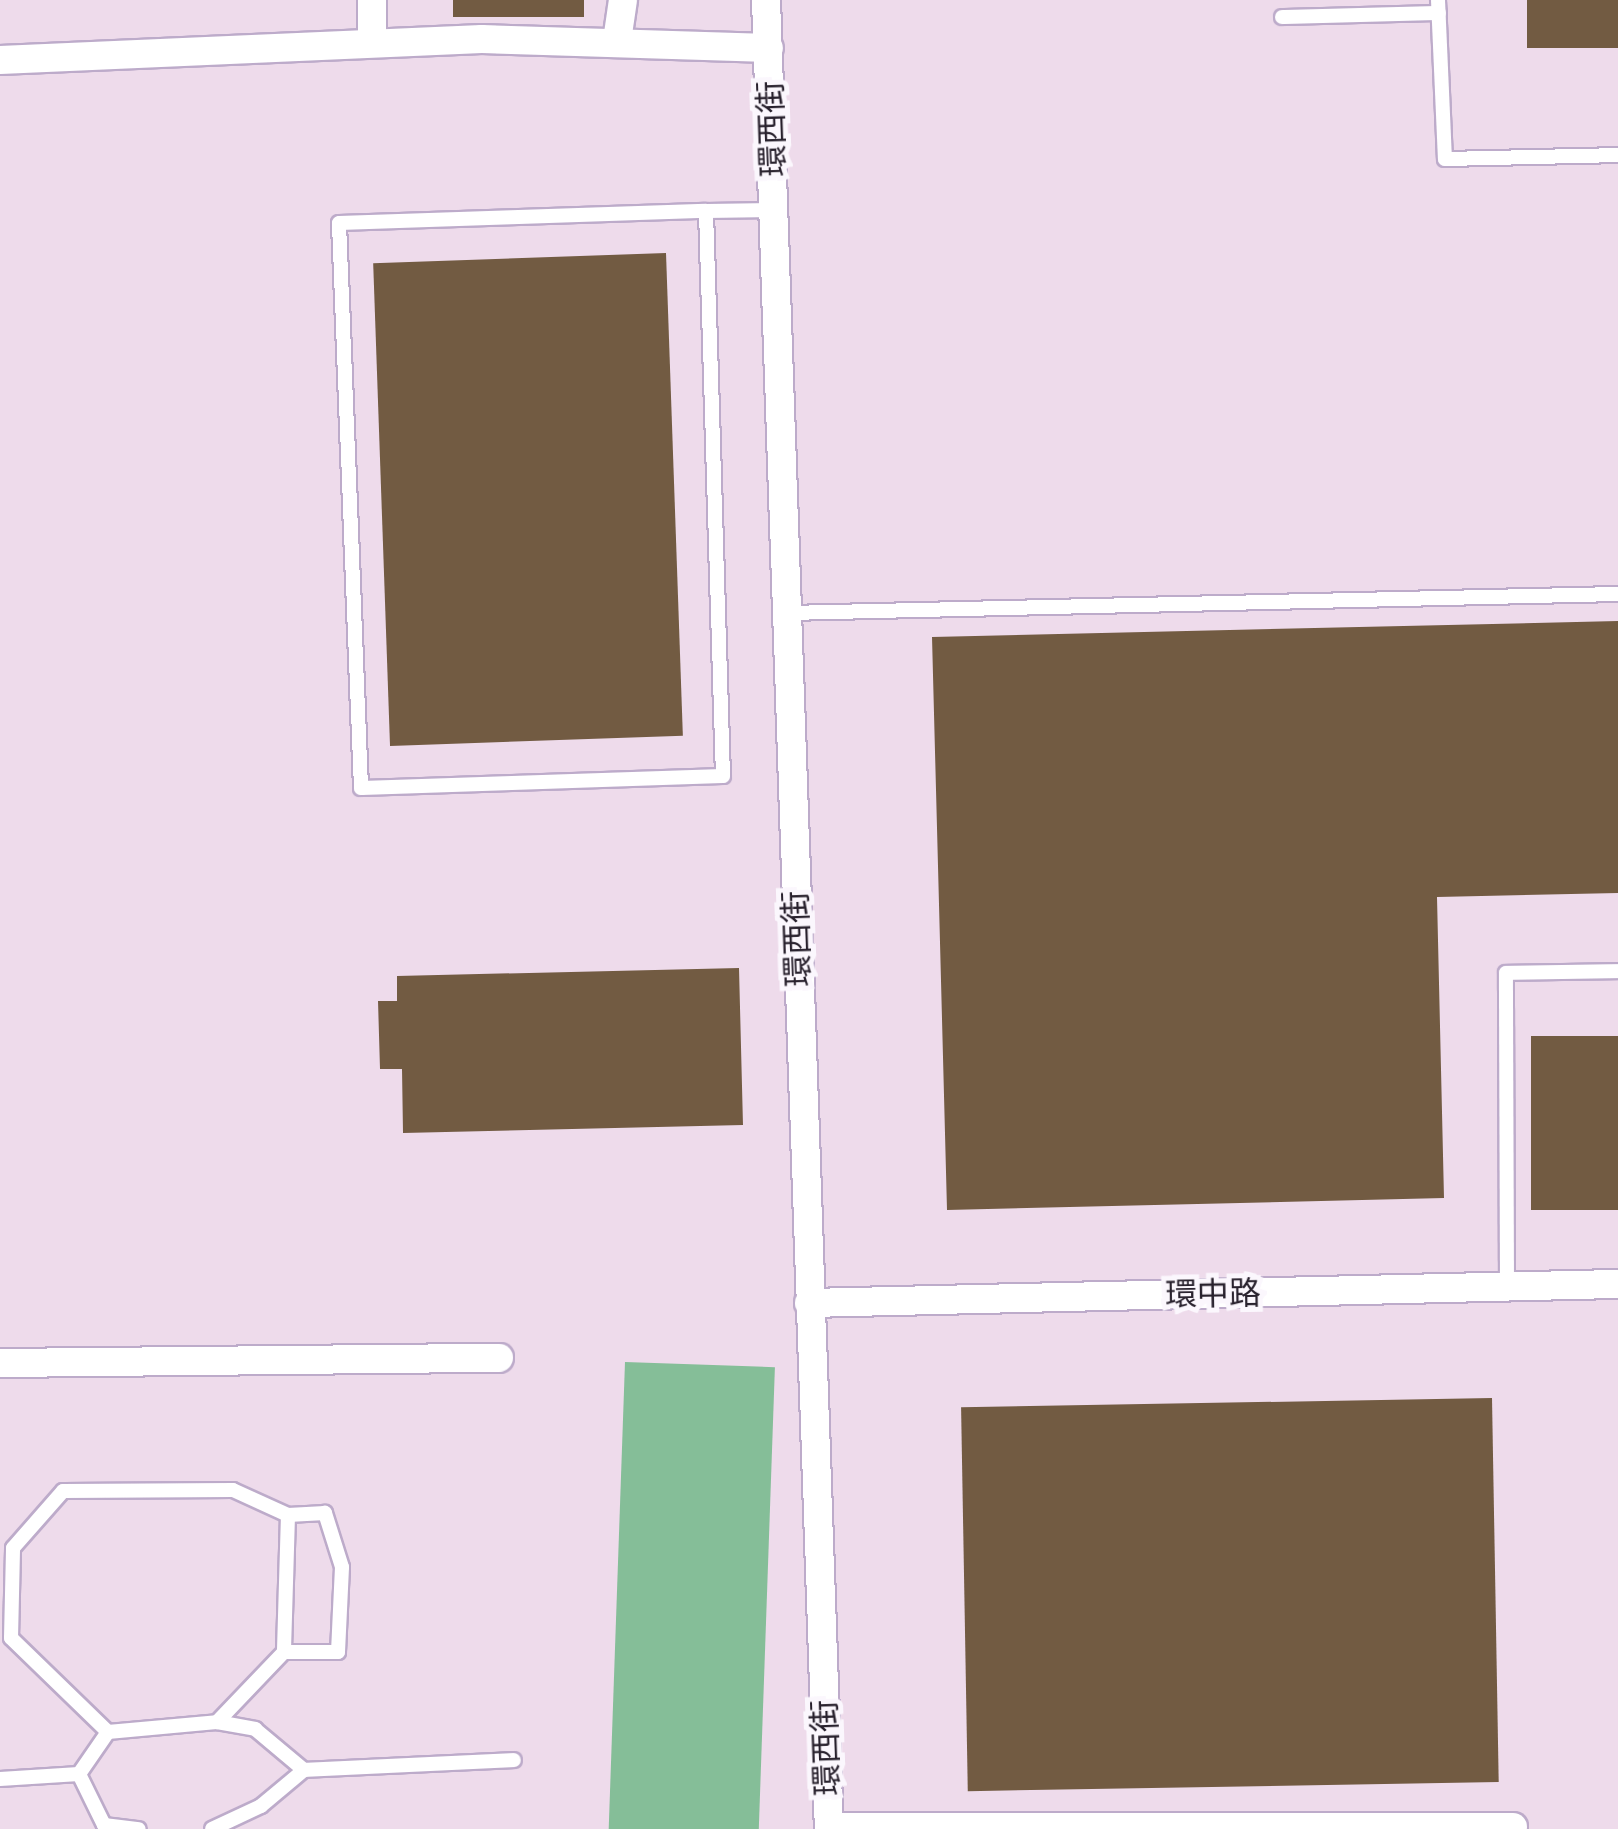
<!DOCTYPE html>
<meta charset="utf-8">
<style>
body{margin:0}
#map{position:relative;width:1618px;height:1829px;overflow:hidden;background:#f4e5ff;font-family:Inter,"Noto Sans TC",sans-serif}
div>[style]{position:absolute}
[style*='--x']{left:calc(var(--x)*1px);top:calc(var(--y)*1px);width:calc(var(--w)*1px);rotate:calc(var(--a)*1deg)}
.industrial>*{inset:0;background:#eedbeb;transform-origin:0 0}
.forest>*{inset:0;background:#85be98;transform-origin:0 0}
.building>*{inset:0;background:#725b42;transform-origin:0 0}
.roads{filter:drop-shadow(2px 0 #bdabca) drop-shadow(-2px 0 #bdabca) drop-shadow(0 2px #bdabca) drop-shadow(0 -2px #bdabca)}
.lane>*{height:14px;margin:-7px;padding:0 7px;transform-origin:7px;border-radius:7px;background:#fff}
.street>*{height:28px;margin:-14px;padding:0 14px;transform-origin:14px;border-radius:14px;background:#fff}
span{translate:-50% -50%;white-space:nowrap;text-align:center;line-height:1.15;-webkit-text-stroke:10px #fbf7fd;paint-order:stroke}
.street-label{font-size:32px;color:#28212d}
</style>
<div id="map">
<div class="industrial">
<div style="left:0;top:0;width:1618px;height:1829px"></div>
</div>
<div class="forest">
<div style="left:625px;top:1362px;width:150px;height:468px;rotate:2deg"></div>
</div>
<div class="building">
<div style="left:453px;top:0;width:131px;height:17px"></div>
<div style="left:1618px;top:0;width:48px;height:91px;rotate:90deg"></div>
<div style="left:666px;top:253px;width:483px;height:293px;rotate:88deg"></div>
<div style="clip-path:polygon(1618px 621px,1618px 893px,1437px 897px,1444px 1198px,947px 1210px,932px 637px)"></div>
<div style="clip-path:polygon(739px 968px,743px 1125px,403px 1133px,402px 1069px,380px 1069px,378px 1001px,397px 1001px,397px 976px)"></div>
<div style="left:1618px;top:1036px;width:174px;height:87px;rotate:90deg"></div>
<div style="left:1492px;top:1398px;width:384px;height:531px;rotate:89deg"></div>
</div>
<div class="roads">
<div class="lane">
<div style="--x:1438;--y:0;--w:159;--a:87.5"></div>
<div style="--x:1445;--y:159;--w:173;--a:-1.3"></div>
<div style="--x:1282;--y:17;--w:157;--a:-1.5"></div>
<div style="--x:706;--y:211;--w:565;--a:88.28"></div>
<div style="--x:723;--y:776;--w:362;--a:178.1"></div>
<div style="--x:361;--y:788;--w:565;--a:-92.23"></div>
<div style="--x:339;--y:223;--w:367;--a:-1.9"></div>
<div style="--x:706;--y:211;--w:68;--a:-0.8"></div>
<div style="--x:787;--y:613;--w:831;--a:-1.31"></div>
<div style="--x:1507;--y:1286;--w:313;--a:-90.2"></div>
<div style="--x:1506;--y:973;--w:112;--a:-1"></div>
<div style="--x:284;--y:1652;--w:54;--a:0"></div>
<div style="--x:338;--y:1652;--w:85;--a:-87.3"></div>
<div style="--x:342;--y:1567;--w:57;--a:-107.5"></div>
<div style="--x:325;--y:1513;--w:37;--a:177"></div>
<div style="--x:108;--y:1732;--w:135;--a:-135.9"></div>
<div style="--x:11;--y:1638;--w:90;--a:-88.7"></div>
<div style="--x:13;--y:1548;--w:76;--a:-48.7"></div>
<div style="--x:63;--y:1491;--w:170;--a:-0.3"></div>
<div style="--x:233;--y:1490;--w:60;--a:24.4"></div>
<div style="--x:288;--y:1515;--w:137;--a:91.7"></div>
<div style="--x:284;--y:1652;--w:97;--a:133.7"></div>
<div style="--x:304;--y:1770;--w:210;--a:-2.7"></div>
<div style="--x:79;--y:1774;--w:51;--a:-55.4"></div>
<div style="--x:108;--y:1732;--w:109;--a:-5.2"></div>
<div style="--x:217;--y:1722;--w:39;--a:10"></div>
<div style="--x:255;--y:1729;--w:64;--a:39.9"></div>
<div style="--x:304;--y:1770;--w:56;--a:140.1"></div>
<div style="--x:261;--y:1806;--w:54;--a:154.9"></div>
<div style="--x:79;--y:1774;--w:57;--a:63.9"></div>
<div style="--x:104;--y:1825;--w:35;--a:7"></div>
<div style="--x:0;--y:1779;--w:79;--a:-3.6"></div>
</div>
<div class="street">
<div style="--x:372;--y:0;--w:43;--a:90"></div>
<div style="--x:766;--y:0;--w:1830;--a:88.03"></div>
<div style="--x:617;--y:41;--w:41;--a:-81.7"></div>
<div style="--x:0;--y:60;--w:482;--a:-2.5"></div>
<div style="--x:482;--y:39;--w:287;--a:1.8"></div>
<div style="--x:809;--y:1303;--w:809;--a:-1.35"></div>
<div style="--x:0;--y:1363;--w:499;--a:-0.6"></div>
<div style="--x:829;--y:1827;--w:684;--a:0"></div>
</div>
</div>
<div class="street-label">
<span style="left:772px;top:129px;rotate:-92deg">環西街</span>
<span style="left:797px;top:939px;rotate:-92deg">環西街</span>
<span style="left:1213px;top:1294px;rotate:-1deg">環中路</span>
<span style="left:826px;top:1748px;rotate:-92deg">環西街</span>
</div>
</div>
